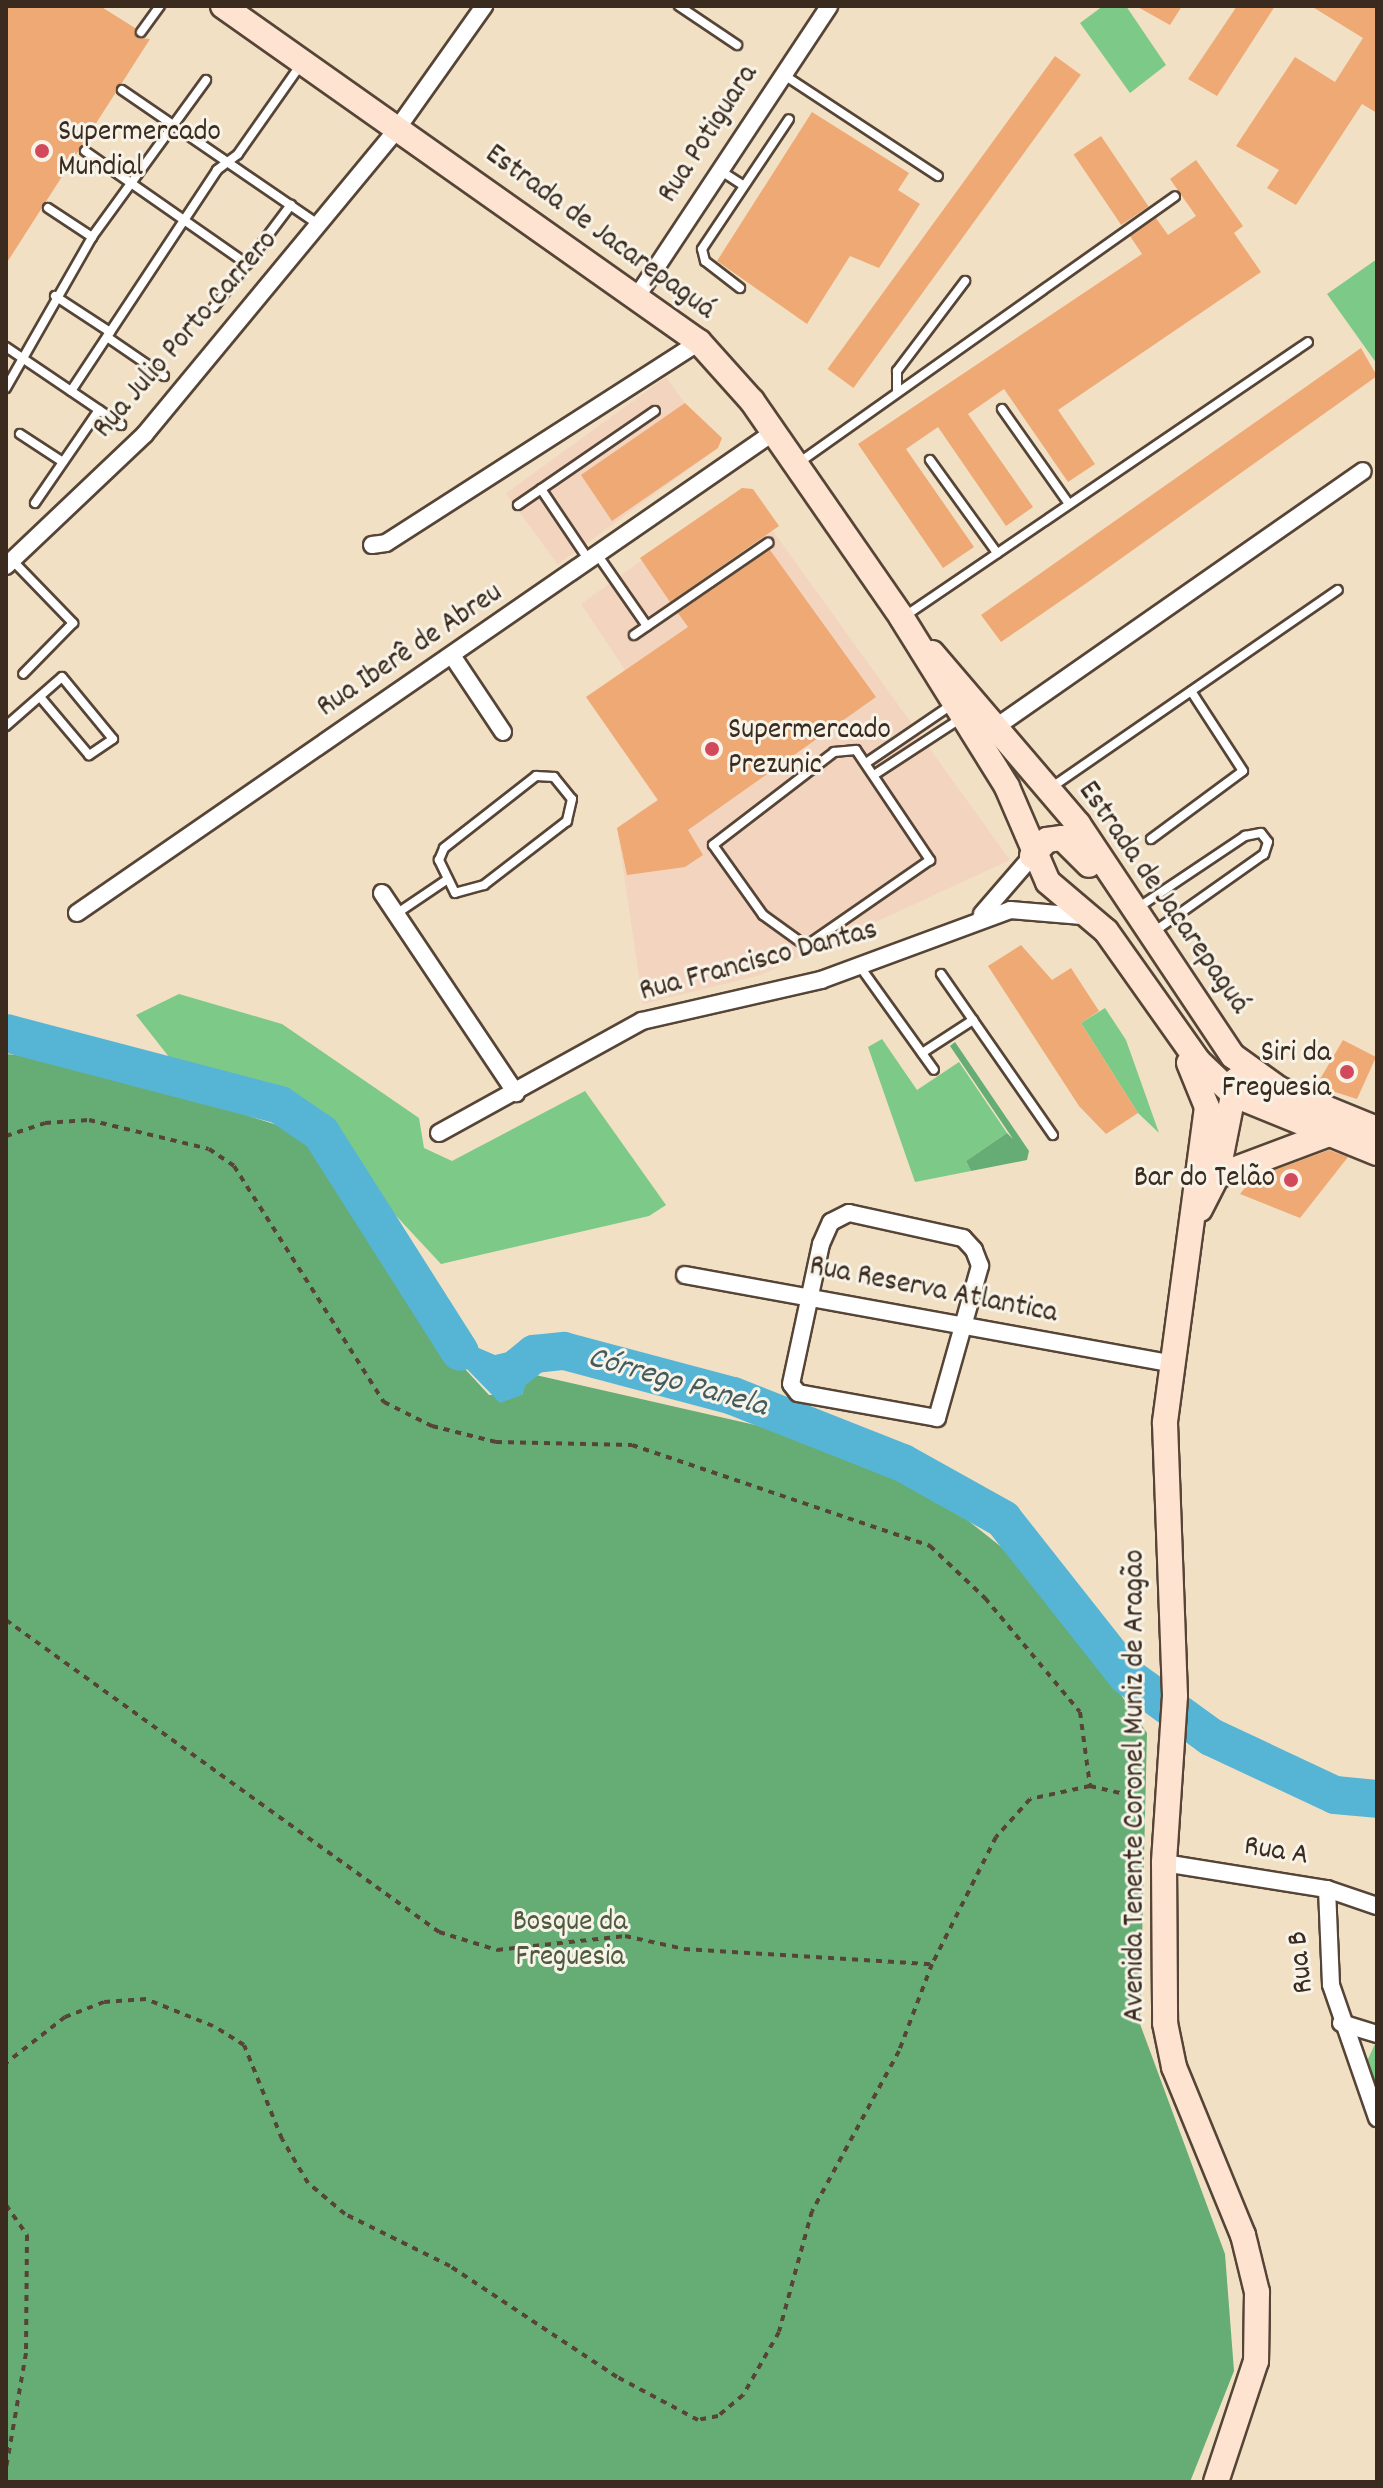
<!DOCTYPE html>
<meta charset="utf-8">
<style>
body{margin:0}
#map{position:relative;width:1383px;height:2488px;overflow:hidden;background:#f2e0c4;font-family:Dekko,sans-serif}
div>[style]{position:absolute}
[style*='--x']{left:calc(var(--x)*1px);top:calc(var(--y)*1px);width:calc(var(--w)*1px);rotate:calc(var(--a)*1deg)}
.built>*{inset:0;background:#f3d4bf;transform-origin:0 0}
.green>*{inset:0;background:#7cc988}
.forest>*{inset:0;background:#65ad74}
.water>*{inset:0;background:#56b5d5}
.river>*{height:38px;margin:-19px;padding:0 19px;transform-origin:19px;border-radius:19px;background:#56b5d5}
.building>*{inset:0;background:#eea974;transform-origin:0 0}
.path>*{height:4px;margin-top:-2px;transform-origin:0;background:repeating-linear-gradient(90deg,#564537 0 6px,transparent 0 12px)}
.roads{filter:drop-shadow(2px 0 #564537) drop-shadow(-2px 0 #564537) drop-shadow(0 2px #564537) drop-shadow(0 -2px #564537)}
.lane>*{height:8px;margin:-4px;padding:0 4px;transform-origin:4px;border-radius:4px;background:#fff}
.street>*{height:16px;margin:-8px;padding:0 8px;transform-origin:8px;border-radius:8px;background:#fff}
.secondary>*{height:24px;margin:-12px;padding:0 12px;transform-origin:12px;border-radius:12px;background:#fee3d1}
.dots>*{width:22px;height:22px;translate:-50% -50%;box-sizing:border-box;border:4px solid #f7f3e8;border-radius:50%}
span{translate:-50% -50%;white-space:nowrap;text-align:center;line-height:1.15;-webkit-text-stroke:6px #f7f3e8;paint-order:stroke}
.poi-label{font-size:30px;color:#3b2a1e}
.left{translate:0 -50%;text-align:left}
.right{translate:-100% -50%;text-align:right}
.street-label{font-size:30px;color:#3b2a1e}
.park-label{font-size:30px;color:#4e5a3e}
.water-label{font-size:32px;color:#445b5e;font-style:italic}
.frame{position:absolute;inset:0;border:8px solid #3b2a1e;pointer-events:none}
</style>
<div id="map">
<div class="built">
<div style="left:666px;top:377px;width:88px;height:198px;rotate:54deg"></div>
<div style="clip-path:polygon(742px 488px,1010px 860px,761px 975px,643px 1004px,617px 828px,657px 800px,586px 697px,625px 670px,581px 604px)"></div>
</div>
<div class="green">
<div style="clip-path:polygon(1103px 6px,1126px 6px,1166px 65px,1130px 93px,1080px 23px)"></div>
<div style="clip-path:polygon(1377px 259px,1377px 364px,1327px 294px)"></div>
<div style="clip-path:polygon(179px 994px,282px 1024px,419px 1118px,424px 1148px,452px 1161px,585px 1091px,666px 1205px,649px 1216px,441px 1264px,359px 1176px,257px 1099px,173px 1062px,136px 1015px)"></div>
<div style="clip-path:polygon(1105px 1008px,1126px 1040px,1159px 1133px,1138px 1113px,1081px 1023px)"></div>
<div style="clip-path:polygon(882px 1039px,917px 1090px,959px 1062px,1007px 1133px,966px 1161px,971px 1171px,915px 1182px,868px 1047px)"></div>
<div style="clip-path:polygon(1377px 2040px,1377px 2092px,1366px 2063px)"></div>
</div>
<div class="forest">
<div style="clip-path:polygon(955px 1042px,1029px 1151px,1027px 1160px,971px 1171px,966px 1161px,1007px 1133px,1013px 1139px,950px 1046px)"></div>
<div style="clip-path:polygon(6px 1054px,73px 1061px,290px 1129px,340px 1169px,428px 1329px,489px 1395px,522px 1395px,527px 1373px,786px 1432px,927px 1488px,1043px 1580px,1147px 1733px,1140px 2024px,1225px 2254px,1234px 2371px,1190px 2482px,6px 2482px)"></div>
</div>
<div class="water">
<div style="clip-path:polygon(431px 1309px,460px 1340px,495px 1355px,539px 1345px,564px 1351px,536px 1359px,522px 1395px,500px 1403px,428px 1329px)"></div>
</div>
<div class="river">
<div style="--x:6;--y:1033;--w:283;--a:14.7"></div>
<div style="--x:280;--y:1105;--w:50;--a:34.3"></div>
<div style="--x:321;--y:1133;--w:259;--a:57.6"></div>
<div style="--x:518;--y:1367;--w:21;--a:-39"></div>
<div style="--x:534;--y:1354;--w:30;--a:-6"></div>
<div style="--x:564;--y:1351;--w:175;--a:14.9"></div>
<div style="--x:733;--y:1396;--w:183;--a:21.5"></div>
<div style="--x:903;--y:1463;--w:115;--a:29.2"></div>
<div style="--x:1003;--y:1519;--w:200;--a:51.7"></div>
<div style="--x:1127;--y:1676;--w:104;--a:36"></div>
<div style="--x:1211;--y:1737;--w:137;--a:25.1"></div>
<div style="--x:1335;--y:1795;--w:42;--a:5.4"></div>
</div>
<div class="building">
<div style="clip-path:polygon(6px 6px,100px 6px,135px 28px,138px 38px,150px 39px,6px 264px)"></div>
<div style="clip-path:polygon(1136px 6px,1182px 6px,1170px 25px)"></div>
<div style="clip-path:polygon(1237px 6px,1275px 6px,1217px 96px,1188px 79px)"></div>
<div style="clip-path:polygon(1311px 6px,1377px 6px,1377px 113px,1362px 104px,1296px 205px,1267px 188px,1279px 170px,1236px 146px,1295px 57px,1335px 82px,1363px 38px)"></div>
<div style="left:1055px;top:56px;width:32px;height:387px;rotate:36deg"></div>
<div style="clip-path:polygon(812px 112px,909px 173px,898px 190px,920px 204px,879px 268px,850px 256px,807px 324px,717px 261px)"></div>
<div style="left:1101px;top:136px;width:85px;height:33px;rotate:56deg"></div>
<div style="clip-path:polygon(1196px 160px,1243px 226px,1234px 233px,1261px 272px,1058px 410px,1095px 464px,1068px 482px,1004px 389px,968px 414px,1033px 507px,1006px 526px,938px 427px,906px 449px,974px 547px,943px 568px,858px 444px,1142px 254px,1130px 236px,1156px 218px,1168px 235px,1196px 216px,1170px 179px)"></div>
<div style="clip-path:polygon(1361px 348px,1377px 376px,1088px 582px,1001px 642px,981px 615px)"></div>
<div style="clip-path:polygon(685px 403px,722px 438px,718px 448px,612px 521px,581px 475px)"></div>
<div style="clip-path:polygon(742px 488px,753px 489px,779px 526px,670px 602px,640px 558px)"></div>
<div style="clip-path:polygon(770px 550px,876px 697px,688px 830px,703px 855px,685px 867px,627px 875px,617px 828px,658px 800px,586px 697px,688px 627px,678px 613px)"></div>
<div style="clip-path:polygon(1021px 945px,1052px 980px,1071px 968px,1099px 1011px,1081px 1023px,1138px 1113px,1106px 1134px,1079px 1106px,988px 966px)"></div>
<div style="clip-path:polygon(1343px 1040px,1376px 1057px,1357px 1099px,1316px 1086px)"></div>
<div style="clip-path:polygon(1329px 1150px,1348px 1157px,1300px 1218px,1240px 1194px,1253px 1178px)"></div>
</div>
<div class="path">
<div style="--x:6;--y:1136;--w:41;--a:-18.4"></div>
<div style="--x:45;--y:1123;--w:44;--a:-3.9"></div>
<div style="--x:89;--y:1120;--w:123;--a:13.6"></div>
<div style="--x:209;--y:1149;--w:30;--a:34"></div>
<div style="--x:234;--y:1166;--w:280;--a:57.6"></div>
<div style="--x:384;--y:1402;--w:54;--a:26.6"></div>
<div style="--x:432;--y:1426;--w:66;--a:14"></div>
<div style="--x:496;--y:1442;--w:136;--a:1.3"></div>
<div style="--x:632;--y:1445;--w:315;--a:18.7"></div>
<div style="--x:930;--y:1546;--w:76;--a:43.4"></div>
<div style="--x:985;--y:1598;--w:148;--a:50.2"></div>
<div style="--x:1080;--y:1712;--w:75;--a:82.3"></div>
<div style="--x:1090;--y:1786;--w:61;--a:167.8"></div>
<div style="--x:1030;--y:1799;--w:51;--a:131.8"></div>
<div style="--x:996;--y:1837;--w:142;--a:116.7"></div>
<div style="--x:932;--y:1964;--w:93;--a:110.8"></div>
<div style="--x:899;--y:2051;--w:182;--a:118.5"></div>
<div style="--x:812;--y:2211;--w:125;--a:105.3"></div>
<div style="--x:779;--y:2332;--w:73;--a:119.7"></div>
<div style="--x:743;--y:2395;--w:33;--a:140"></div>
<div style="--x:718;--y:2416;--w:20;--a:169"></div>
<div style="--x:698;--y:2420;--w:92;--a:-152"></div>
<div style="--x:617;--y:2377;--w:201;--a:-146.4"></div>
<div style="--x:450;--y:2266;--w:117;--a:-153.7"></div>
<div style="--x:345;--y:2214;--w:48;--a:-140"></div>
<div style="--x:308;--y:2183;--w:51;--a:-120.6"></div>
<div style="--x:282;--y:2139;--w:101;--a:-112"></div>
<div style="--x:244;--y:2045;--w:36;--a:-148"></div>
<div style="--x:213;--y:2026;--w:72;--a:-158.1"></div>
<div style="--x:146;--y:1999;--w:42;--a:175.9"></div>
<div style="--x:104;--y:2002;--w:42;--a:159"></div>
<div style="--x:65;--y:2017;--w:75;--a:142.1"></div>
<div style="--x:6;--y:1620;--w:534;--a:35.77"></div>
<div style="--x:439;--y:1932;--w:61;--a:17.2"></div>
<div style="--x:497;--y:1950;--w:129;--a:-6.2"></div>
<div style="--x:625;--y:1936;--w:60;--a:12.4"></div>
<div style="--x:684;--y:1949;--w:248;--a:3.5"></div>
<div style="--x:1090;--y:1786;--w:57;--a:13.1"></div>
<div style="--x:6;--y:2205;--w:37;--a:55"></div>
<div style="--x:27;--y:2235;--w:118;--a:90.5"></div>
<div style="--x:26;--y:2353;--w:118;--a:99.8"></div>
</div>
<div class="roads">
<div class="lane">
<div style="--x:679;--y:6;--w:70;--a:33.9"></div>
<div style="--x:141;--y:32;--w:32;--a:-54"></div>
<div style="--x:784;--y:75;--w:184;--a:33.3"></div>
<div style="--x:122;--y:90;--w:237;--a:34.4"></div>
<div style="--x:85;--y:151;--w:198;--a:34.9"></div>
<div style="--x:721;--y:171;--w:27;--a:33"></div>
<div style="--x:48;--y:208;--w:53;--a:33.4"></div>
<div style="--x:740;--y:288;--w:44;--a:-142.4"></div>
<div style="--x:705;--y:261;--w:12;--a:-104"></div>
<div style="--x:702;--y:249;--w:156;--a:-56.2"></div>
<div style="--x:55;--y:296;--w:66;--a:33.2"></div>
<div style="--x:214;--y:307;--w:128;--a:-53"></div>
<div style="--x:107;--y:337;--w:69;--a:34.4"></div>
<div style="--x:6;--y:347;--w:139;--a:34.1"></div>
<div style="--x:6;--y:388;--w:174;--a:-60.3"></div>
<div style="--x:92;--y:237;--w:194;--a:-54"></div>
<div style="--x:71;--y:391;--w:265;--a:-56.5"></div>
<div style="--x:217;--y:170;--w:26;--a:-37"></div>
<div style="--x:238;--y:154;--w:111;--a:-54.9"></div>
<div style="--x:897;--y:392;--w:21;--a:-90"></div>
<div style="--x:897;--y:371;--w:113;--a:-52.9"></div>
<div style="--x:1002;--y:409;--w:116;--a:54.8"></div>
<div style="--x:20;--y:434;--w:51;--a:33.1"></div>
<div style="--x:930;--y:460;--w:115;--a:54.2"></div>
<div style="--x:797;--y:464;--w:463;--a:-35.3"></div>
<div style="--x:541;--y:489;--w:88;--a:56.1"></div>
<div style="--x:35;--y:503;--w:113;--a:-55.5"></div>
<div style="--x:518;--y:505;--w:166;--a:-34.5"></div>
<div style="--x:599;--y:557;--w:84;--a:55.2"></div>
<div style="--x:12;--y:560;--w:88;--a:45.9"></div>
<div style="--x:73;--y:623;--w:71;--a:134.4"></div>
<div style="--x:905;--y:616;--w:487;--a:-34.2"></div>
<div style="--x:634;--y:635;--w:163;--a:-34.5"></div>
<div style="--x:6;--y:726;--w:74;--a:-41.2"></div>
<div style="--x:62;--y:677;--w:80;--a:50.6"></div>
<div style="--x:113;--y:739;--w:29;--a:146"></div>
<div style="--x:89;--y:755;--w:76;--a:-130.2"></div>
<div style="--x:856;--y:750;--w:133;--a:56.1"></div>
<div style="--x:930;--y:860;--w:151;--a:145.3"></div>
<div style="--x:806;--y:946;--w:53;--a:-144.2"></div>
<div style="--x:763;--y:915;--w:86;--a:-125.5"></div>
<div style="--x:713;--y:845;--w:153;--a:-37.5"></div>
<div style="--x:834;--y:752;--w:22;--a:-5"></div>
<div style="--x:866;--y:763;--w:102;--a:-34.2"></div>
<div style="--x:874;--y:775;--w:103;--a:-33.1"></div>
<div style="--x:536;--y:776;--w:18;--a:3"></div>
<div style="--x:554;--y:777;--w:28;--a:51"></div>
<div style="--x:572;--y:799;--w:23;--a:103"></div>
<div style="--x:567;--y:821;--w:105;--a:142.4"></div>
<div style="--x:484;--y:885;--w:30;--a:165"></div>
<div style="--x:455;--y:893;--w:37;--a:-116"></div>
<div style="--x:439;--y:860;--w:13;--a:-67"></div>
<div style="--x:444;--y:848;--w:117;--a:-38"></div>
<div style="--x:1052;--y:787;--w:347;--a:-34.6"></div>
<div style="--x:1151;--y:839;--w:114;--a:-36.5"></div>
<div style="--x:1243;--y:771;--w:95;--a:-123"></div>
<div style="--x:1139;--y:907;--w:128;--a:-33.8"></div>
<div style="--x:1245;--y:836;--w:16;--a:-11"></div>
<div style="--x:1261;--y:833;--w:11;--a:52"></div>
<div style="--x:1268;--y:842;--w:13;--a:108"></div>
<div style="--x:1264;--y:854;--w:133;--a:144.8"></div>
<div style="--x:396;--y:914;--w:59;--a:-34"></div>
<div style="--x:861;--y:968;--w:125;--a:54.4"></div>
<div style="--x:941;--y:974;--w:196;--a:55.2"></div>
<div style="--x:922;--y:1053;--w:61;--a:-32.9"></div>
</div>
<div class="street">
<div style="--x:638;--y:295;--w:346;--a:-56.5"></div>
<div style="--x:372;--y:545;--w:14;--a:-8"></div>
<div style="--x:386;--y:543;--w:372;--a:-32.7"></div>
<div style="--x:6;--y:566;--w:192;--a:-43.5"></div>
<div style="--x:145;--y:434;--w:396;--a:-50.4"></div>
<div style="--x:397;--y:129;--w:151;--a:-54.7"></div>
<div style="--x:453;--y:657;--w:90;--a:56.3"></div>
<div style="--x:996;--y:727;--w:447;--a:-34.9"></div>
<div style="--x:382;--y:893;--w:241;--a:56.2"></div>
<div style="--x:77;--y:913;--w:847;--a:-34.61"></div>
<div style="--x:982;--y:914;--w:77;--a:-49.2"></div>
<div style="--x:439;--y:1133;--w:232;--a:-28.9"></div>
<div style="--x:642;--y:1021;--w:184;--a:-12.9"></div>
<div style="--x:821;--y:980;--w:202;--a:-20.3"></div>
<div style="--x:1010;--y:910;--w:72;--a:4.8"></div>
<div style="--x:849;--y:1213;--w:117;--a:12.4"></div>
<div style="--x:963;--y:1238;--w:16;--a:47"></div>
<div style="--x:974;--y:1250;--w:17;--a:69"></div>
<div style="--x:980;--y:1266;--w:158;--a:105.8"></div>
<div style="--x:937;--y:1418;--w:141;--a:-169.8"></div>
<div style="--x:798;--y:1393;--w:11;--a:-128"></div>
<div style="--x:791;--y:1384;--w:143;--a:-77.9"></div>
<div style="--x:821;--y:1244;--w:24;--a:-66"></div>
<div style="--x:831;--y:1222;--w:20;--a:-27"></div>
<div style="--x:685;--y:1275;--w:494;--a:10.3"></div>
<div style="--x:1164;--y:1863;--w:165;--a:9.1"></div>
<div style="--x:1327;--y:1889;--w:53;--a:18.8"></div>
<div style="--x:1327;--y:1889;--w:96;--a:87.6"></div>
<div style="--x:1331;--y:1985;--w:141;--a:70.9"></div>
<div style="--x:1341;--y:2023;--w:38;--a:17"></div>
</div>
<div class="secondary">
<div style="--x:223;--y:6;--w:583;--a:35.22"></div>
<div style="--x:699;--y:342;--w:79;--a:48.1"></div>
<div style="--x:752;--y:401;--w:264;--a:55.3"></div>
<div style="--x:902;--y:618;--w:199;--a:58.1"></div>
<div style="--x:1007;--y:787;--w:103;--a:66.7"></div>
<div style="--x:1048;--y:882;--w:76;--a:40.2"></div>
<div style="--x:1106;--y:931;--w:159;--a:54.7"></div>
<div style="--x:1198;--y:1061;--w:50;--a:43.4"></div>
<div style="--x:1234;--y:1095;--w:154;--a:22.1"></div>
<div style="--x:932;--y:653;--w:225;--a:49.5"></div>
<div style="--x:1078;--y:824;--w:279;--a:56.3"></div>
<div style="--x:1233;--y:1056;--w:57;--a:35.7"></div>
<div style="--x:1279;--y:1089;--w:106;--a:22.2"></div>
<div style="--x:1032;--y:856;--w:22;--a:-47"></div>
<div style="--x:1047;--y:840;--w:15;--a:-8"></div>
<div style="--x:1062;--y:838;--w:38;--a:45"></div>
<div style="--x:1189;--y:1063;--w:48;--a:67.8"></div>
<div style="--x:1207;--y:1107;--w:319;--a:97.6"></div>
<div style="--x:1165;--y:1423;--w:273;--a:87.9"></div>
<div style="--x:1175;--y:1696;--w:167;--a:93.8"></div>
<div style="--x:1164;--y:1863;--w:160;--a:89.6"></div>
<div style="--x:1165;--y:2023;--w:45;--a:78.4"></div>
<div style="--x:1174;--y:2067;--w:182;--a:67.7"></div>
<div style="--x:1243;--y:2235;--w:59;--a:76.2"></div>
<div style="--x:1257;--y:2292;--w:69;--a:90.8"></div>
<div style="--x:1256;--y:2361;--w:127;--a:108.3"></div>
<div style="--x:1217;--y:1176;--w:116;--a:-20.6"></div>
<div style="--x:1200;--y:1209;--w:37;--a:-63"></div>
<div style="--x:1217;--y:1176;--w:98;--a:-78.8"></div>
</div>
</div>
<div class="dots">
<div style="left:42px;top:151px;background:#d1495b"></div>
<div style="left:712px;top:749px;background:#d1495b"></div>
<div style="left:1347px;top:1072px;background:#d1495b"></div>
<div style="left:1291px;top:1180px;background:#d1495b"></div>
</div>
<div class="poi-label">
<span class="left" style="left:58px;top:151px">Supermercado<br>Mundial</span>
<span class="left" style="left:728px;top:749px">Supermercado<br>Prezunic</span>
<span class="right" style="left:1331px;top:1072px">Siri da<br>Freguesia</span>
<span class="right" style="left:1275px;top:1180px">Bar do Telão</span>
</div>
<div class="street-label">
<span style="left:710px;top:135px;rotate:-57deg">Rua Potiguara</span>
<span style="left:599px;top:234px;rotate:36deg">Estrada de Jacarepaguá</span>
<span style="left:187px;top:336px;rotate:-49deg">Rua Julio Porto Carrero</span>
<span style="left:411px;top:652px;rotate:-34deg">Rua Iberê de Abreu</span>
<span style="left:1162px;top:899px;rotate:55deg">Estrada de Jacarepaguá</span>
<span style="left:759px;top:963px;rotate:-15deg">Rua Francisco Dantas</span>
<span style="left:933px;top:1292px;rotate:11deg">Rua Reserva Atlantica</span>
<span style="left:1137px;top:1786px;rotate:-90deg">Avenida Tenente Coronel Muniz de Aragão</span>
<span style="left:1276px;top:1853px;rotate:9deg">Rua A</span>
<span style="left:1303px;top:1962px;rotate:-96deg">Rua B</span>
</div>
<div class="park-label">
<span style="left:570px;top:1941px">Bosque da<br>Freguesia</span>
</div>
<div class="water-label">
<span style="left:677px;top:1384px;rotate:16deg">Córrego Panela</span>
</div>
<div class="frame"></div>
</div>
